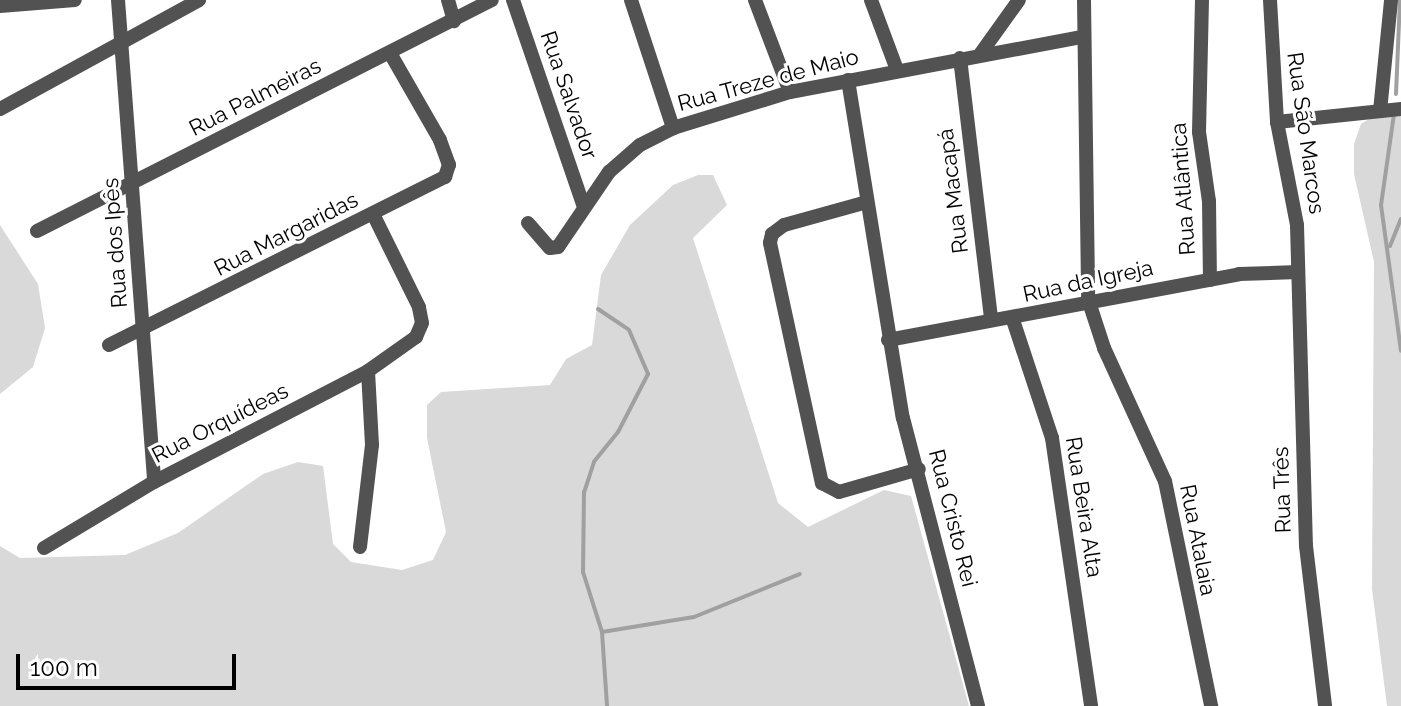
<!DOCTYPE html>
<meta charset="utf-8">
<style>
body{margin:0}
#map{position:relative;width:1401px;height:706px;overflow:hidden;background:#fff;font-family:Raleway,sans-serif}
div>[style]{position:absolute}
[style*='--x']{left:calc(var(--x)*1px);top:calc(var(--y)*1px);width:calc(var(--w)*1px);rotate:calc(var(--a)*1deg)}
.green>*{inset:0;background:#d9d9d9}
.stream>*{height:4px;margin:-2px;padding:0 2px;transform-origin:2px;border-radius:2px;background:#a0a0a0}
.minor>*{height:14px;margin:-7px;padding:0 7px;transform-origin:7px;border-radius:7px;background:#525252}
span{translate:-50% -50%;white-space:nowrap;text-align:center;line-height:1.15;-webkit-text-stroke:6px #fff;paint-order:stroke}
.street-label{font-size:22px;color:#000}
.scale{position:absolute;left:16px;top:654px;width:220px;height:36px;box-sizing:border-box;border:4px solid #000;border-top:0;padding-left:10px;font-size:24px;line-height:28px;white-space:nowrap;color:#000;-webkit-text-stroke:6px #fff;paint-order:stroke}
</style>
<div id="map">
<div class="green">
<i style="clip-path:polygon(1382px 111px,1401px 111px,1401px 706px,1387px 706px,1372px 589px,1374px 262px,1354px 174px,1354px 144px,1361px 124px)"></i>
<i style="clip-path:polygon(698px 175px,713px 175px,727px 205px,693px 238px,778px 503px,808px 527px,884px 490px,911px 496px,969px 706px,0 706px,0 546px,20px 558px,125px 555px,178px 533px,263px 474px,298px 462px,323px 466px,333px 544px,351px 562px,402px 570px,433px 560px,446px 532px,427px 438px,427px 405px,441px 392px,550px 385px,566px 359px,592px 345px,601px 275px,630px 225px,673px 185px)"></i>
<i style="clip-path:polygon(0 225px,38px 284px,45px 328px,33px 367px,0 394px)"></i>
</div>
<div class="stream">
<i style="--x:1396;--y:94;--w:94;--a:-87.6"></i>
<i style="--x:1394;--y:114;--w:92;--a:98.1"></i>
<i style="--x:1381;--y:205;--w:147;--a:82.2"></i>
<i style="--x:1390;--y:246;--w:29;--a:-68"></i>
<i style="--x:598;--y:309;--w:37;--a:34"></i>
<i style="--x:629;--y:330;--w:48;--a:66.6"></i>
<i style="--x:648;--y:374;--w:65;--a:117.3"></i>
<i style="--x:618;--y:432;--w:38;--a:129"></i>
<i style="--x:594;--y:462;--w:32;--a:108"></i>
<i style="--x:584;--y:492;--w:80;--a:90.7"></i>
<i style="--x:583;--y:572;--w:63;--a:72.4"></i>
<i style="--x:602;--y:632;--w:74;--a:86.1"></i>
<i style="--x:602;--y:632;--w:93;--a:-9.3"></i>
<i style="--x:694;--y:617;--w:114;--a:-22.1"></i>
</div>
<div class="minor">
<i style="--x:118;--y:0;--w:483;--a:85.7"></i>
<i style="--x:448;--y:0;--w:22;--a:74"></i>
<i style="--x:513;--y:0;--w:216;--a:71.1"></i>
<i style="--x:631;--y:0;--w:135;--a:71.8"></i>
<i style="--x:755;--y:0;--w:98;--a:69.2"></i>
<i style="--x:871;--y:0;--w:75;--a:69.6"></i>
<i style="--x:1084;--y:0;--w:299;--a:89.2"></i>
<i style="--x:1088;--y:299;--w:52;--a:71.9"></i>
<i style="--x:1104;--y:348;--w:146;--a:65.4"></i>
<i style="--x:1165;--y:481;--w:230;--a:78.4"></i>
<i style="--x:1202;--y:0;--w:132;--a:91.3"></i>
<i style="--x:1199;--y:132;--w:70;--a:81.8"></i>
<i style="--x:1209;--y:201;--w:79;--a:89.3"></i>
<i style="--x:1270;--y:0;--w:122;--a:86.7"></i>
<i style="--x:1277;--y:122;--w:105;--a:79"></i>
<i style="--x:1297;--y:225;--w:321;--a:88.4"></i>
<i style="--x:1306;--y:546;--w:161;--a:83.2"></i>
<i style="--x:0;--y:6;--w:75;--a:-4.6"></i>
<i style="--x:981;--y:53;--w:65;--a:-54.4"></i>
<i style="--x:960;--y:58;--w:262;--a:83.2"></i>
<i style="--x:848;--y:80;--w:342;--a:80.8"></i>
<i style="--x:903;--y:418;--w:298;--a:75.4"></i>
<i style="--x:0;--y:109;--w:227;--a:-28.7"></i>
<i style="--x:1380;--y:111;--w:112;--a:-84.3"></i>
<i style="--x:1277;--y:122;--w:125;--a:-6"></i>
<i style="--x:867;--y:202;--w:86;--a:164.5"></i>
<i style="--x:784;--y:225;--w:15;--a:143"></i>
<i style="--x:772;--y:234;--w:9;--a:103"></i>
<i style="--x:770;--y:243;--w:246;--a:77.8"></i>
<i style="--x:822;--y:483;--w:19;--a:28"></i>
<i style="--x:839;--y:492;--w:83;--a:-16"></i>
<i style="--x:528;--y:223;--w:33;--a:49"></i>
<i style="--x:550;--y:248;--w:8;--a:-7"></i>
<i style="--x:558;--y:247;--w:91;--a:-55.8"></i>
<i style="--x:609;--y:172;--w:41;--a:-41.1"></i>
<i style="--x:640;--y:145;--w:37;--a:-27"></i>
<i style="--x:673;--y:128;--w:122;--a:-17.1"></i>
<i style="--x:790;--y:92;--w:296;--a:-10.7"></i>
<i style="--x:37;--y:231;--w:510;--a:-26.92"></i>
<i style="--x:1013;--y:320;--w:124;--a:71.7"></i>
<i style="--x:1052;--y:438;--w:271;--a:81.7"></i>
<i style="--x:888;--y:340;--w:357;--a:-10.6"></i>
<i style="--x:1239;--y:274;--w:59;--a:-1.9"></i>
<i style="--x:109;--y:345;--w:376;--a:-26.6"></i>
<i style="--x:445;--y:177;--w:13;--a:-72"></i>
<i style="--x:449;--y:165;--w:27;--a:-110"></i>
<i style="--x:440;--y:140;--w:100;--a:-119.9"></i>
<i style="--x:360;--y:547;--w:103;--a:-83.3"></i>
<i style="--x:372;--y:445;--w:74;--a:-93.1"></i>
<i style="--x:44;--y:548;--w:128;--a:-31"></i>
<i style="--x:154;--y:482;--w:241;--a:-27.4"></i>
<i style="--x:368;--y:371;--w:59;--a:-35.3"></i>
<i style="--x:416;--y:337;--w:15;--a:-67"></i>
<i style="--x:422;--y:323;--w:16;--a:-101"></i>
<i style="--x:419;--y:307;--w:104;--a:-116.3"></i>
</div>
<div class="street-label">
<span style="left:768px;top:80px;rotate:-15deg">Rua Treze de Maio</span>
<span style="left:569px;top:95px;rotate:71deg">Rua Salvador</span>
<span style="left:255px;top:97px;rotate:-27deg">Rua Palmeiras</span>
<span style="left:1306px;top:133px;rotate:82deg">Rua São Marcos</span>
<span style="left:1183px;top:189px;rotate:-94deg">Rua Atlântica</span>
<span style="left:953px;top:191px;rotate:-97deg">Rua Macapá</span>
<span style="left:286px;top:234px;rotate:-27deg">Rua Margaridas</span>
<span style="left:115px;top:243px;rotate:-94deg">Rua dos Ipês</span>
<span style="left:1088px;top:281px;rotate:-12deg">Rua da Igreja</span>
<span style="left:220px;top:423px;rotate:-27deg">Rua Orquídeas</span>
<span style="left:1282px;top:490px;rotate:-92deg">Rua Três</span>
<span style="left:1084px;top:507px;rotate:81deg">Rua Beira Alta</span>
<span style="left:953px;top:518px;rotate:76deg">Rua Cristo Rei</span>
<span style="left:1198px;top:540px;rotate:79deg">Rua Atalaia</span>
</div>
<div class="scale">100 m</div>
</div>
